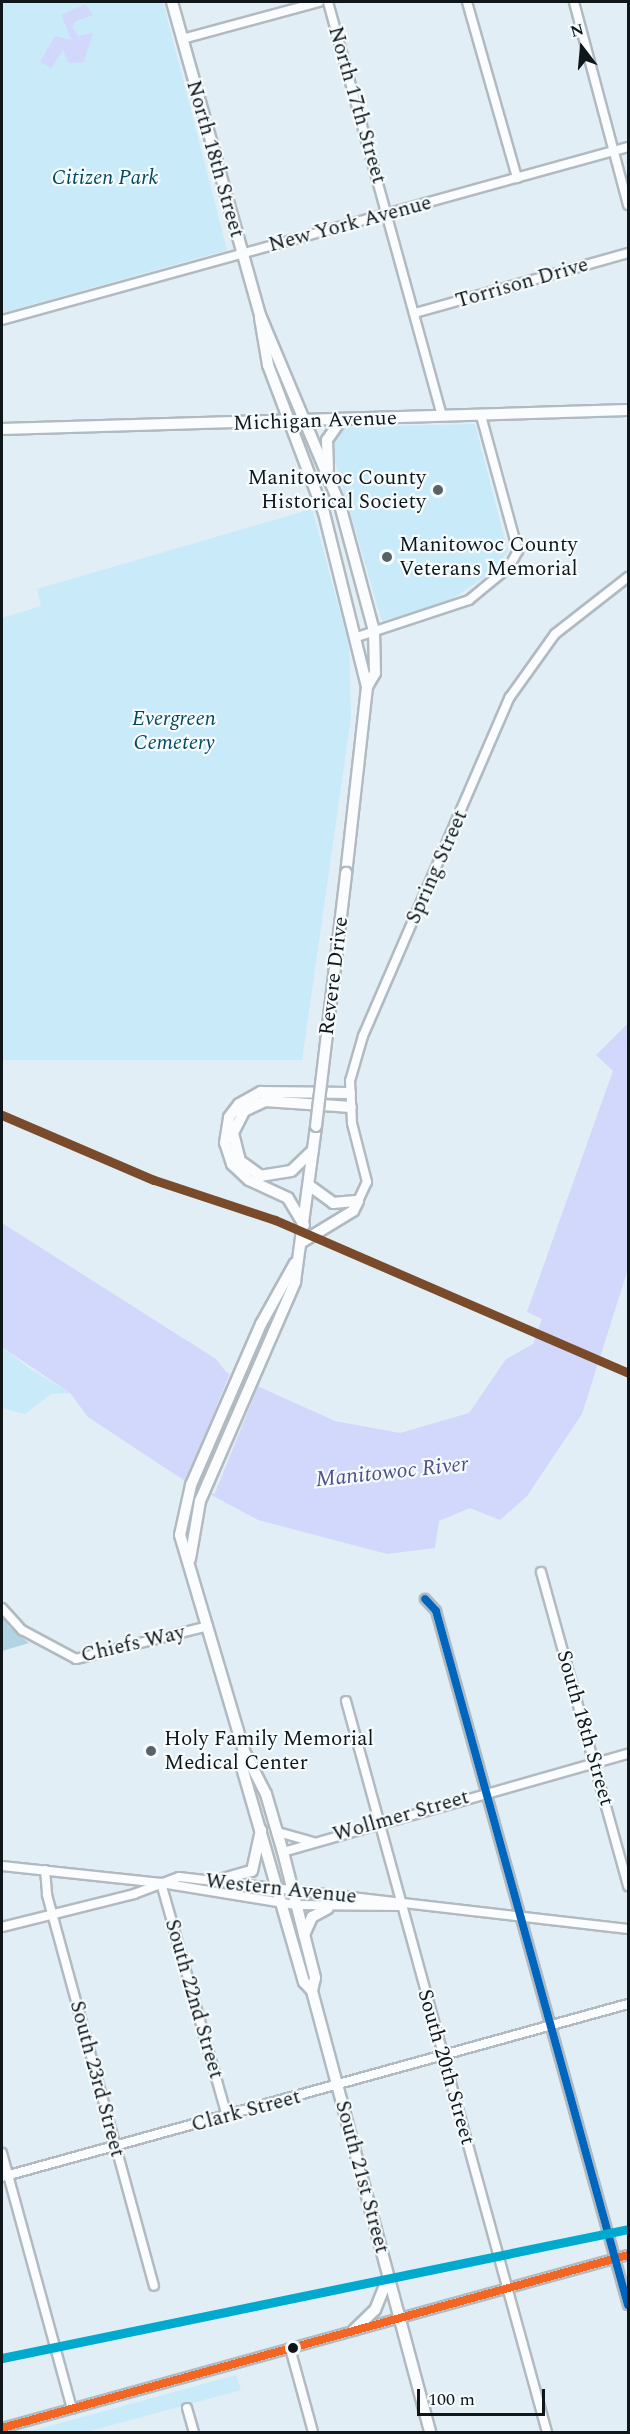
<!DOCTYPE html>
<style>
body{margin:0}
#map{position:relative;width:630px;height:2434px;overflow:hidden;background:#e1eef5;font-family:Spectral,serif}
div>[style]{position:absolute}
[style*='--x']{left:calc(var(--x)*1px);top:calc(var(--y)*1px);width:calc(var(--w)*1px);rotate:calc(var(--a)*1deg)}
.green>*{inset:0;background:#c9eaf9}
.forest>*{inset:0;background:#b1d4e4}
.water>*{inset:0;background:#d2d8fb}
.pier>*{inset:0;background:#e1eef5;transform-origin:0 0}
.roads{filter:drop-shadow(2px 0 #b1bac0) drop-shadow(-2px 0 #b1bac0) drop-shadow(0 2px #b1bac0) drop-shadow(0 -2px #b1bac0)}
.street>*{height:8px;margin:-4px;padding:0 4px;transform-origin:4px;border-radius:4px;background:#fafcfe}
.secondary>*{height:10px;margin:-5px;padding:0 5px;transform-origin:5px;border-radius:5px;background:#fafcfe}
.bridges{filter:drop-shadow(2px 0 #b1bac0) drop-shadow(-2px 0 #b1bac0) drop-shadow(0 2px #b1bac0) drop-shadow(0 -2px #b1bac0)}
.secondary-bridge>*{height:10px;margin:-5px;padding:0 5px;transform-origin:5px;border-radius:5px;background:#fafcfe}
.bus-1>*{height:8px;margin:-4px;padding:0 4px;transform-origin:4px;border-radius:4px;background:#f26522}
.bus-2>*{height:8px;margin:-4px;padding:0 4px;transform-origin:4px;border-radius:4px;background:#0065bd}
.rail-1>*{height:9px;margin:-4.5px;padding:0 4.5px;transform-origin:4.5px;border-radius:4.5px;background:#7a4b2a}
.rail-2>*{height:9px;margin:-4.5px;padding:0 4.5px;transform-origin:4.5px;border-radius:4.5px;background:#00a9ce}
.dots>*{width:16px;height:16px;translate:-50% -50%;box-sizing:border-box;border:3px solid #f6fbfd;border-radius:50%}
span{translate:-50% -50%;white-space:nowrap;text-align:center;line-height:1.15;-webkit-text-stroke:4.5px #f6fbfd;paint-order:stroke}
.street-label{font-size:21px;color:#0f171b}
.park-label{font-size:21px;color:#004962;font-style:italic}
.poi-label{font-size:21px;color:#0f171b}
.right{translate:-100% -50%;text-align:right}
.left{translate:0 -50%;text-align:left}
.water-label{font-size:22px;color:#504f8a;font-style:italic}
.frame{position:absolute;inset:0;border:3px solid #0f171b;pointer-events:none}
.north{position:absolute;left:552px;top:18px;width:60px;height:60px;-webkit-text-stroke:4px #f6fbfd;paint-order:stroke;rotate:344deg;font-size:16px;font-weight:700;line-height:24px;text-align:center;color:#0f171b}
.north::after{content:'';display:block;margin:auto;width:21px;height:27px;background:#0f171b;clip-path:polygon(50% 0,100% 100%,50% 72%,0 100%)}
.scale{position:absolute;left:417px;top:2389px;width:128px;height:27px;box-sizing:border-box;border:3px solid #0f171b;border-top:0;padding-left:8px;font-size:18px;line-height:21px;white-space:nowrap;color:#0f171b;-webkit-text-stroke:4px #f6fbfd;paint-order:stroke}
</style>
<div id="map">
<div class="green">
<i style="clip-path:polygon(2px 2px,163px 2px,227px 250px,2px 313px)"></i>
<i style="clip-path:polygon(475px 424px,508px 552px,489px 574px,449px 601px,382px 621px,330px 445px,346px 427px)"></i>
<i style="clip-path:polygon(312px 509px,349px 645px,351px 717px,302px 1060px,2px 1060px,2px 618px,41px 606px,37px 589px)"></i>
<i style="clip-path:polygon(2px 1347px,29px 1368px,70px 1393px,51px 1394px,25px 1414px,2px 1408px)"></i>
<i style="clip-path:polygon(236px 2375px,241px 2390px,86px 2432px,28px 2432px)"></i>
</div>
<div class="forest">
<i style="clip-path:polygon(2px 1617px,9px 1627px,29px 1643px,2px 1651px)"></i>
</div>
<div class="water">
<i style="clip-path:polygon(85px 4px,93px 15px,76px 21px,72px 27px,78px 36px,93px 33px,84px 62px,69px 63px,63px 50px,51px 68px,40px 62px,55px 36px,72px 40px,61px 15px)"></i>
<i style="clip-path:polygon(628px 1023px,628px 1269px,582px 1414px,527px 1496px,500px 1520px,470px 1508px,439px 1521px,435px 1548px,387px 1554px,258px 1520px,182px 1479px,88px 1417px,70px 1393px,2px 1347px,2px 1223px,216px 1359px,226px 1372px,335px 1421px,400px 1433px,469px 1413px,506px 1359px,533px 1344px,542px 1319px,527px 1312px,613px 1071px,596px 1055px)"></i>
</div>
<div class="pier">
<i style="left:230px;top:1373px;width:31px;height:118px;rotate:22deg"></i>
</div>
<div class="roads">
<div class="street">
<i style="--x:328;--y:2;--w:429;--a:74.6"></i>
<i style="--x:467;--y:2;--w:183;--a:74.1"></i>
<i style="--x:574;--y:2;--w:210;--a:75.1"></i>
<i style="--x:182;--y:39;--w:142;--a:-15.1"></i>
<i style="--x:415;--y:313;--w:221;--a:-15.7"></i>
<i style="--x:2;--y:320;--w:649;--a:-15.45"></i>
<i style="--x:357;--y:637;--w:118;--a:-18.3"></i>
<i style="--x:469;--y:600;--w:52;--a:-39.5"></i>
<i style="--x:509;--y:567;--w:18;--a:-61"></i>
<i style="--x:518;--y:551;--w:140;--a:-105.3"></i>
<i style="--x:358;--y:1201;--w:21;--a:-65"></i>
<i style="--x:367;--y:1182;--w:61;--a:-104.3"></i>
<i style="--x:352;--y:1123;--w:42;--a:-92.7"></i>
<i style="--x:350;--y:1081;--w:47;--a:-73.9"></i>
<i style="--x:363;--y:1036;--w:369;--a:-66.6"></i>
<i style="--x:510;--y:697;--w:77;--a:-54.5"></i>
<i style="--x:555;--y:634;--w:93;--a:-38"></i>
<i style="--x:541;--y:1572;--w:326;--a:74.5"></i>
<i style="--x:425;--y:1599;--w:16;--a:47"></i>
<i style="--x:436;--y:1611;--w:720;--a:74.54"></i>
<i style="--x:2;--y:1608;--w:30;--a:48"></i>
<i style="--x:22;--y:1630;--w:61;--a:28.2"></i>
<i style="--x:76;--y:1659;--w:136;--a:-14"></i>
<i style="--x:346;--y:1701;--w:758;--a:74.63"></i>
<i style="--x:278;--y:1832;--w:36;--a:16"></i>
<i style="--x:283;--y:1852;--w:359;--a:-15.9"></i>
<i style="--x:2;--y:1866;--w:160;--a:6.1"></i>
<i style="--x:161;--y:1883;--w:137;--a:9.3"></i>
<i style="--x:296;--y:1905;--w:104;--a:0.6"></i>
<i style="--x:45;--y:1870;--w:25;--a:85"></i>
<i style="--x:47;--y:1895;--w:405;--a:74.7"></i>
<i style="--x:161;--y:1883;--w:242;--a:74.2"></i>
<i style="--x:2;--y:1927;--w:136;--a:-14"></i>
<i style="--x:134;--y:1894;--w:48;--a:-20.7"></i>
<i style="--x:179;--y:1877;--w:452;--a:6.6"></i>
<i style="--x:2;--y:2153;--w:265;--a:74.7"></i>
<i style="--x:2;--y:2177;--w:649;--a:-15.45"></i>
<i style="--x:290;--y:2348;--w:87;--a:74.7"></i>
<i style="--x:187;--y:2408;--w:25;--a:74"></i>
<i style="--x:2;--y:2428;--w:649;--a:-15.45"></i>
</div>
<div class="secondary">
<i style="--x:172;--y:2;--w:325;--a:74.3"></i>
<i style="--x:260;--y:315;--w:206;--a:67.2"></i>
<i style="--x:340;--y:505;--w:131;--a:74.9"></i>
<i style="--x:374;--y:631;--w:42;--a:88.6"></i>
<i style="--x:375;--y:673;--w:16;--a:120"></i>
<i style="--x:367;--y:687;--w:187;--a:96.4"></i>
<i style="--x:260;--y:318;--w:48;--a:80.3"></i>
<i style="--x:268;--y:365;--w:158;--a:69.3"></i>
<i style="--x:324;--y:513;--w:179;--a:76.1"></i>
<i style="--x:2;--y:429;--w:626;--a:-1.74"></i>
<i style="--x:328;--y:469;--w:29;--a:-92"></i>
<i style="--x:327;--y:440;--w:24;--a:-55"></i>
<i style="--x:313;--y:1150;--w:30;--a:136"></i>
<i style="--x:291;--y:1171;--w:30;--a:171"></i>
<i style="--x:261;--y:1176;--w:26;--a:-144"></i>
<i style="--x:240;--y:1161;--w:29;--a:-104"></i>
<i style="--x:233;--y:1133;--w:25;--a:-63"></i>
<i style="--x:244;--y:1111;--w:23;--a:-25"></i>
<i style="--x:265;--y:1101;--w:86;--a:4"></i>
<i style="--x:310;--y:1186;--w:29;--a:36"></i>
<i style="--x:333;--y:1203;--w:25;--a:-5"></i>
<i style="--x:304;--y:1225;--w:31;--a:-121"></i>
<i style="--x:288;--y:1198;--w:43;--a:-155.2"></i>
<i style="--x:249;--y:1180;--w:23;--a:-137"></i>
<i style="--x:232;--y:1164;--w:22;--a:-108"></i>
<i style="--x:225;--y:1143;--w:26;--a:-81"></i>
<i style="--x:229;--y:1117;--w:16;--a:-52"></i>
<i style="--x:239;--y:1104;--w:25;--a:-29"></i>
<i style="--x:261;--y:1092;--w:89;--a:0.6"></i>
<i style="--x:302;--y:1242;--w:60;--a:-31.3"></i>
<i style="--x:353;--y:1211;--w:11;--a:-63"></i>
<i style="--x:295;--y:1263;--w:70;--a:119.1"></i>
<i style="--x:261;--y:1324;--w:176;--a:113.5"></i>
<i style="--x:191;--y:1485;--w:51;--a:102.4"></i>
<i style="--x:180;--y:1535;--w:225;--a:73.5"></i>
<i style="--x:244;--y:1751;--w:48;--a:62.9"></i>
<i style="--x:266;--y:1794;--w:60;--a:73.7"></i>
<i style="--x:283;--y:1852;--w:130;--a:75.7"></i>
<i style="--x:315;--y:1978;--w:13;--a:103"></i>
<i style="--x:312;--y:1991;--w:457;--a:75"></i>
<i style="--x:190;--y:1559;--w:59;--a:-80.2"></i>
<i style="--x:200;--y:1501;--w:239;--a:-66.5"></i>
<i style="--x:295;--y:1282;--w:157;--a:-82.3"></i>
<i style="--x:244;--y:1751;--w:13;--a:103"></i>
<i style="--x:241;--y:1764;--w:227;--a:73.9"></i>
<i style="--x:304;--y:1982;--w:12;--a:48"></i>
<i style="--x:216;--y:1881;--w:37;--a:-16"></i>
<i style="--x:252;--y:1871;--w:42;--a:-77.6"></i>
<i style="--x:304;--y:1935;--w:20;--a:-66"></i>
<i style="--x:312;--y:1917;--w:18;--a:-29"></i>
<i style="--x:354;--y:2330;--w:29;--a:-44"></i>
<i style="--x:375;--y:2310;--w:35;--a:-68"></i>
</div>
</div>
<div class="bridges">
<div class="secondary-bridge">
<i style="--x:316;--y:1126;--w:255;--a:-83.2"></i>
</div>
</div>
<div class="bus-1">
<i style="--x:2;--y:2428;--w:649;--a:-15.45"></i>
</div>
<div class="bus-2">
<i style="--x:425;--y:1599;--w:16;--a:47"></i>
<i style="--x:436;--y:1611;--w:720;--a:74.54"></i>
</div>
<div class="rail-1">
<i style="--x:2;--y:1115;--w:165;--a:23.2"></i>
<i style="--x:154;--y:1180;--w:127;--a:18.3"></i>
<i style="--x:275;--y:1220;--w:385;--a:23.4"></i>
</div>
<div class="rail-2">
<i style="--x:2;--y:2358;--w:639;--a:-11.64"></i>
</div>
<div class="dots">
<i style="left:438px;top:490px;background:#586267"></i>
<i style="left:387px;top:557px;background:#586267"></i>
<i style="left:151px;top:1751px;background:#586267"></i>
<i style="left:293px;top:2348px;background:#0f171b"></i>
</div>
<div class="street-label">
<span style="left:357px;top:105px;rotate:74deg">North 17th Street</span>
<span style="left:215px;top:159px;rotate:74deg">North 18th Street</span>
<span style="left:350px;top:224px;rotate:-15deg">New York Avenue</span>
<span style="left:522px;top:283px;rotate:-16deg">Torrison Drive</span>
<span style="left:315px;top:421px;rotate:-2deg">Michigan Avenue</span>
<span style="left:437px;top:867px;rotate:-66deg">Spring Street</span>
<span style="left:334px;top:976px;rotate:-83deg">Revere Drive</span>
<span style="left:133px;top:1644px;rotate:-13deg">Chiefs Way</span>
<span style="left:585px;top:1728px;rotate:74deg">South 18th Street</span>
<span style="left:401px;top:1816px;rotate:-16deg">Wollmer Street</span>
<span style="left:281px;top:1889px;rotate:6deg">Western Avenue</span>
<span style="left:194px;top:1999px;rotate:74deg">South 22nd Street</span>
<span style="left:446px;top:2067px;rotate:74deg">South 20th Street</span>
<span style="left:97px;top:2079px;rotate:75deg">South 23rd Street</span>
<span style="left:246px;top:2111px;rotate:-15deg">Clark Street</span>
<span style="left:362px;top:2177px;rotate:75deg">South 21st Street</span>
</div>
<div class="park-label">
<span style="left:105px;top:178px">Citizen Park</span>
<span style="left:174px;top:731px">Evergreen<br>Cemetery</span>
</div>
<div class="poi-label">
<span class="right" style="left:426px;top:490px">Manitowoc County<br>Historical Society</span>
<span class="left" style="left:399px;top:557px">Manitowoc County<br>Veterans Memorial</span>
<span class="left" style="left:164px;top:1751px">Holy Family Memorial<br>Medical Center</span>
</div>
<div class="water-label">
<span style="left:392px;top:1472px;rotate:-6deg">Manitowoc River</span>
</div>
<div class="frame"></div>
<div class="north">N</div>
<div class="scale">100 m</div>
</div>
